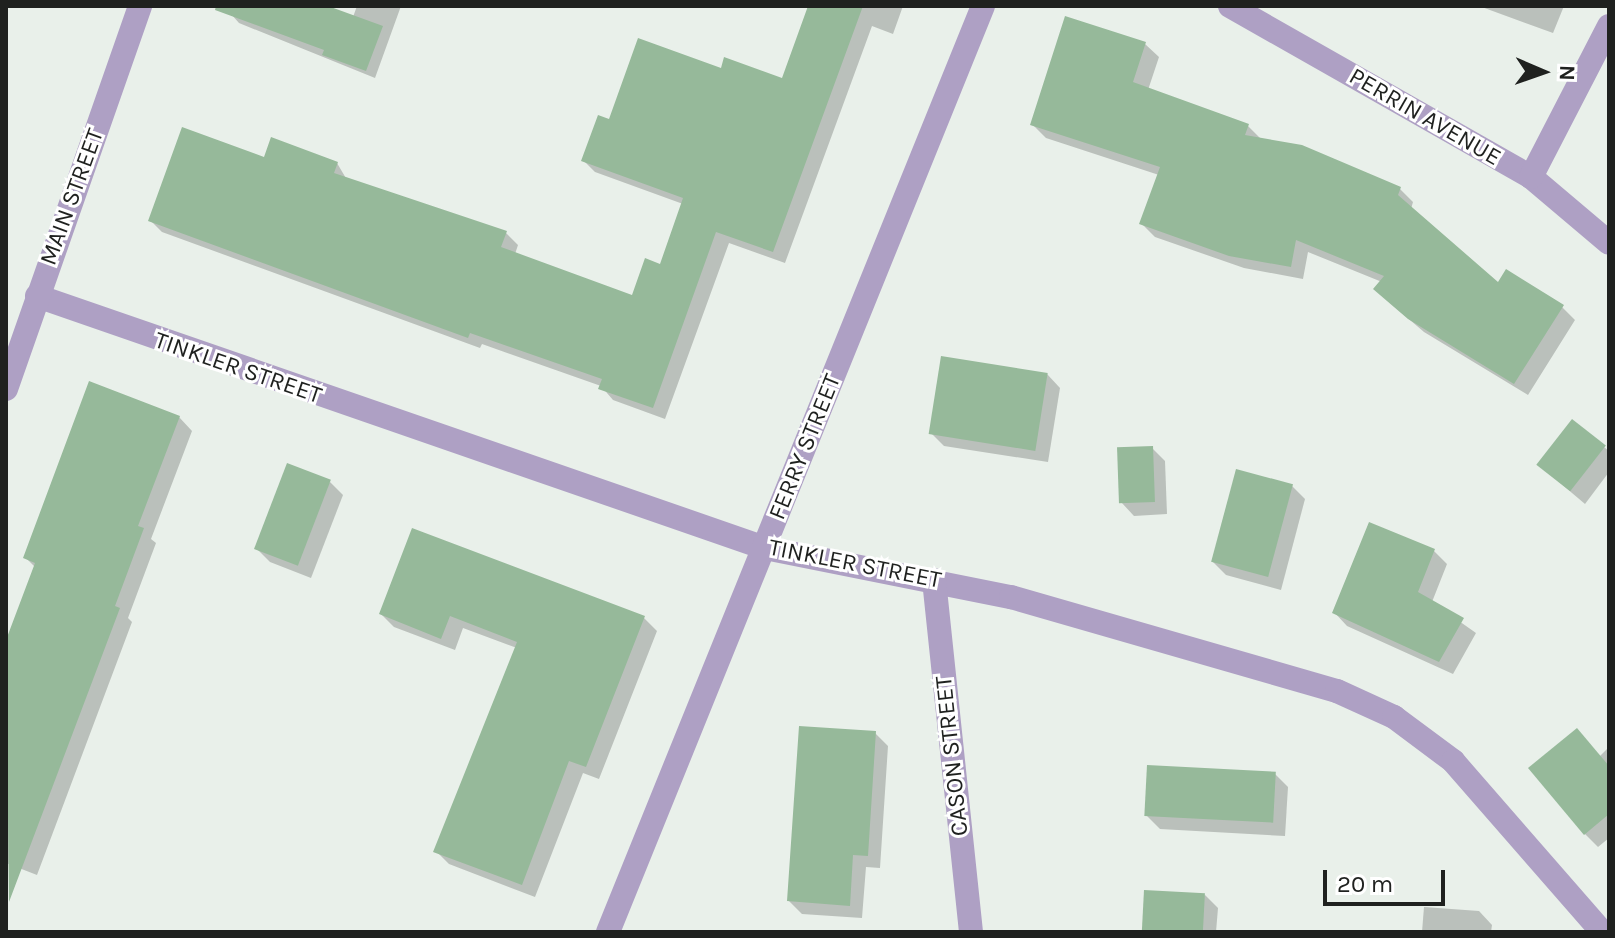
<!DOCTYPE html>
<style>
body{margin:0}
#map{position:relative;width:1615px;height:938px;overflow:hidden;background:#e9f0ea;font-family:Karla,sans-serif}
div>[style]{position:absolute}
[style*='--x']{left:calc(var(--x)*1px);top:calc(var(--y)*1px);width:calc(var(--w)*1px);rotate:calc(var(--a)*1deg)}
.shadow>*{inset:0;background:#0003}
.building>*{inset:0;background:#96b99a;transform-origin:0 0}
.minor>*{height:24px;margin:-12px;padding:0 12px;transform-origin:12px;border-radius:12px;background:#aea0c4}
span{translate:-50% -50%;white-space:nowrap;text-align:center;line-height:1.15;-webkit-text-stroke:6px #fff;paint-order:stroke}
.street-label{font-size:24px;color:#1f211f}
.frame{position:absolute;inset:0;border:8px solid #1f211f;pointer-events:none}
.north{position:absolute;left:1503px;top:32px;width:80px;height:80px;-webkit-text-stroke:6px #fff;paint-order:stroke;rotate:92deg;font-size:22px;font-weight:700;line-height:32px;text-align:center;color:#1f211f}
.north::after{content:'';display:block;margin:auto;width:28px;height:36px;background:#1f211f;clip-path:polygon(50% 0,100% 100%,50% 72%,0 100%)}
.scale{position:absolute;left:1323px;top:870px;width:122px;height:36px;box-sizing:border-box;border:4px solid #1f211f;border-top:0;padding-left:10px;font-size:24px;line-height:28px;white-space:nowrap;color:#1f211f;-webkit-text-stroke:6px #fff;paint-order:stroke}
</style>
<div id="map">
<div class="shadow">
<i style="clip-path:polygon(234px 6px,321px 6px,353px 17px,357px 6px,401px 6px,375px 78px,239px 23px,231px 14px)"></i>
<i style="clip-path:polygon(821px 6px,903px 6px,893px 34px,872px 26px,785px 263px,729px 243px,665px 419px,613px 400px,601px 386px,482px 344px,480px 348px,162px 232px,150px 220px,265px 159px,337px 163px,347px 180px,506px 233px,518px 245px,515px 254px,633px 298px,661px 266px,683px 204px,595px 172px,583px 160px,610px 122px,722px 70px,784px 80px)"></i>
<i style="clip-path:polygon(1479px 6px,1564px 6px,1553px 33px)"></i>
<i style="clip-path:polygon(1145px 44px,1159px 57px,1148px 90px,1248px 126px,1261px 139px,1400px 189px,1413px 202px,1411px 209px,1498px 285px,1562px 307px,1575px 320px,1528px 395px,1424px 332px,1389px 302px,1382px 282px,1308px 252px,1303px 279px,1244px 268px,1155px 237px,1142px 224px,1159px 175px,1046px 138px,1033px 125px)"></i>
<i style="clip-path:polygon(1047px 374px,1060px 388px,1048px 462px,944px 446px,931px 433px)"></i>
<i style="clip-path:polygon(179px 417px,192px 431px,151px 539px,156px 543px,128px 618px,132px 622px,37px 875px,6px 863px,6px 645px,36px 568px,26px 558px)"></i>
<i style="clip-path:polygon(1572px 422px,1609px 451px,1609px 472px,1585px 504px,1539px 465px)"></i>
<i style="clip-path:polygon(1152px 448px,1165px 461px,1167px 514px,1134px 516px,1121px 502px)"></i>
<i style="clip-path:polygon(330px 482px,343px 495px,311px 578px,270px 562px,257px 549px)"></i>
<i style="clip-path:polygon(1292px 486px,1305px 499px,1281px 590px,1226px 575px,1213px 562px)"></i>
<i style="clip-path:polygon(1434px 551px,1447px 564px,1432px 602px,1476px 633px,1453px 674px,1347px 626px,1334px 612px)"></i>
<i style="clip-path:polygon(381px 614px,644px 618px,657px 631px,599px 779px,583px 773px,535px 897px,449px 864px,436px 851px,517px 648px,463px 628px,455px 650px,394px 627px)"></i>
<i style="clip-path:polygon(875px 733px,888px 746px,880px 868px,866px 867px,862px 918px,802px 914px,789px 901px)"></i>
<i style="clip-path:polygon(1609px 747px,1609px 838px,1598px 847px,1585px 834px,1600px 756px)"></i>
<i style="clip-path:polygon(1275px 774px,1288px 787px,1285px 836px,1160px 829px,1147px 816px)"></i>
<i style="clip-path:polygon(1205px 895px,1218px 908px,1216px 932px,1144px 932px)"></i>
<i style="clip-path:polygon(1424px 907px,1479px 911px,1492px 925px,1491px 932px,1422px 932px)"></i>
</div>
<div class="building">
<i style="clip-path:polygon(216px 6px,328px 6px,383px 26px,366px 71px,322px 55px,324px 50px,215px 10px)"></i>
<i style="clip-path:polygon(808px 6px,863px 6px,773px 252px,716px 232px,653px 408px,598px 389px,602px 379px,470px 333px,468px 338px,148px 221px,182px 127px,264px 157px,271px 137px,338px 162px,334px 173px,507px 231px,501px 247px,632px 295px,645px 258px,660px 264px,683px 198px,581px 161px,598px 115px,609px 119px,638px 38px,721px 68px,724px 57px,782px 78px)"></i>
<i style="clip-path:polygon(1065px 16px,1146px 42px,1133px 82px,1249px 124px,1245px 135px,1302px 145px,1401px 187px,1398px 195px,1498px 282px,1506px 269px,1564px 305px,1514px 384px,1408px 319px,1373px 289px,1384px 276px,1296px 240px,1291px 267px,1229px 256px,1139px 224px,1160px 167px,1030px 125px)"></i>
<i style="left:941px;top:356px;width:108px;height:79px;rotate:9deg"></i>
<i style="clip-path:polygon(89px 381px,180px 416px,138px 526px,144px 528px,115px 606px,120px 608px,9px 902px,6px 640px,35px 563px,23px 558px)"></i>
<i style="left:1572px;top:419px;width:43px;height:58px;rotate:38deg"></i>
<i style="left:1153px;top:446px;width:56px;height:36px;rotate:88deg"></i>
<i style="left:287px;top:463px;width:47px;height:92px;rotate:21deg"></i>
<i style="left:1236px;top:469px;width:59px;height:96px;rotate:15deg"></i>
<i style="clip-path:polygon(1369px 522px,1435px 549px,1418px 592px,1464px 618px,1439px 662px,1332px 613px)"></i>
<i style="clip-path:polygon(412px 528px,645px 616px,586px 767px,569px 761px,522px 885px,433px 852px,517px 642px,450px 616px,441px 639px,379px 614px)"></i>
<i style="clip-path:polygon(799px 726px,876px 731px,868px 856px,853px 855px,850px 906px,787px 901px)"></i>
<i style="clip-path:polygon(1577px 728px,1609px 766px,1609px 814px,1584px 835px,1528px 768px)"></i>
<i style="left:1147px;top:765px;width:129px;height:51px;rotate:3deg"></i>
<i style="left:1144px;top:890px;width:61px;height:42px;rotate:3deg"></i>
</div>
<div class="minor">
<i style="--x:1230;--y:6;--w:346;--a:29.6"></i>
<i style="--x:1531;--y:177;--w:102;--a:40.2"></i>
<i style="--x:1531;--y:177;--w:170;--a:-62.7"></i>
<i style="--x:37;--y:296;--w:770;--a:19.09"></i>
<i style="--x:765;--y:548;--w:251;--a:11.3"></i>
<i style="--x:1011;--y:597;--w:339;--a:16.1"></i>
<i style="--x:1337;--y:691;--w:63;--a:24.5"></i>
<i style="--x:1394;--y:717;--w:74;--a:36.7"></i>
<i style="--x:1453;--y:761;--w:227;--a:48.9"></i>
<i style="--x:6;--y:389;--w:406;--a:-70.7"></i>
<i style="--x:934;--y:580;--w:354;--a:84"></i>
<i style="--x:608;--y:932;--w:999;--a:-67.95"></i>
</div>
<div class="street-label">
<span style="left:1425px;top:117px;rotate:30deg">PERRIN AVENUE</span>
<span style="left:72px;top:197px;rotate:-70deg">MAIN STREET</span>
<span style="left:238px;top:368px;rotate:19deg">TINKLER STREET</span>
<span style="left:805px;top:447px;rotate:-68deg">FERRY STREET</span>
<span style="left:855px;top:564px;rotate:11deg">TINKLER STREET</span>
<span style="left:952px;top:756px;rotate:-96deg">CASON STREET</span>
</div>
<div class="frame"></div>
<div class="north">N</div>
<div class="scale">20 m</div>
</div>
